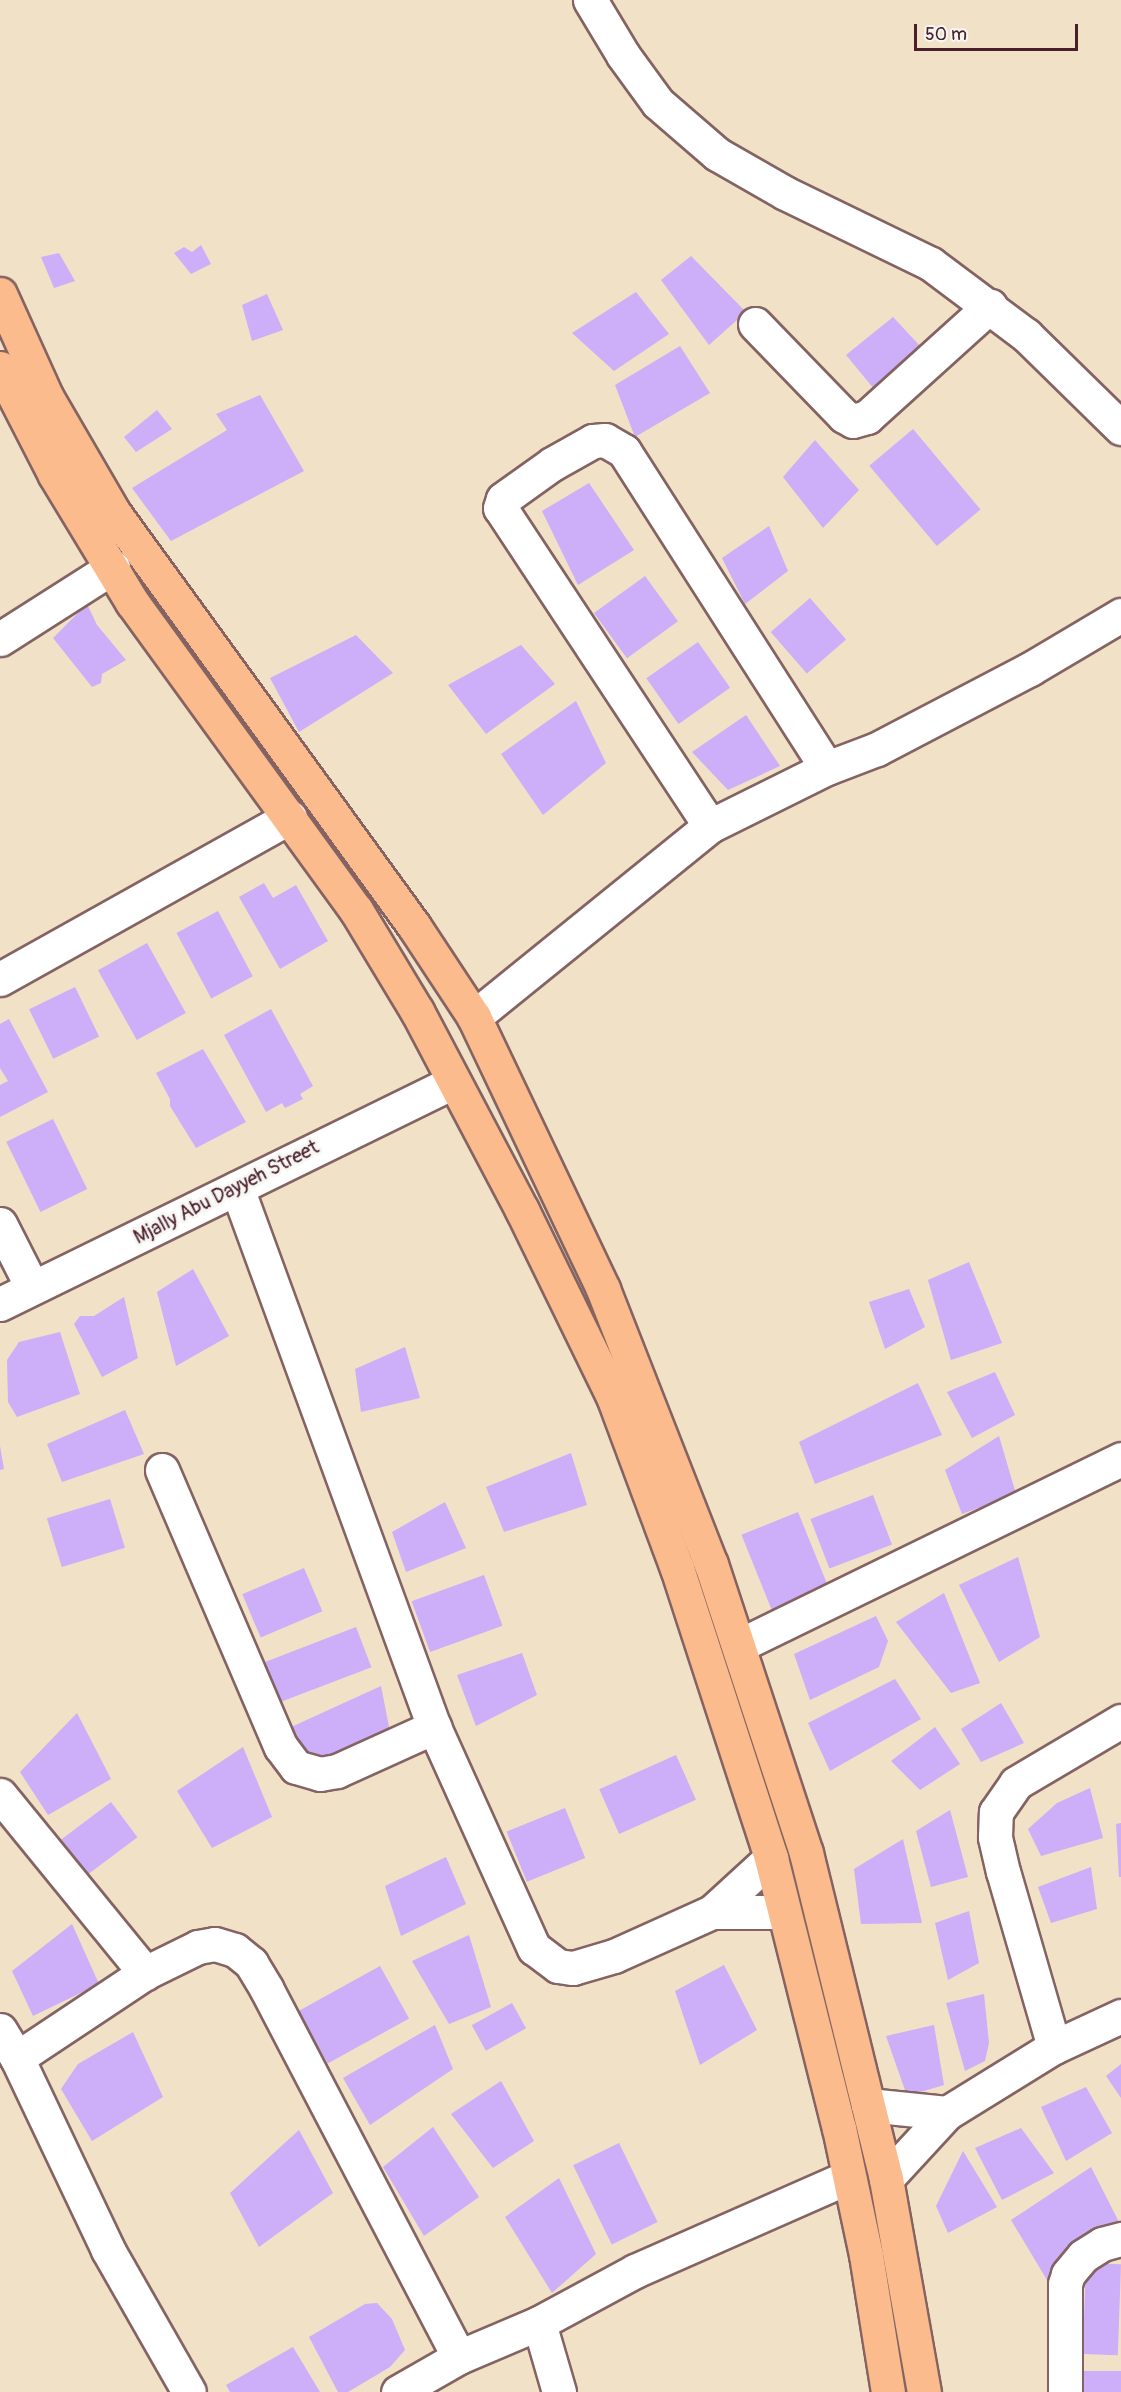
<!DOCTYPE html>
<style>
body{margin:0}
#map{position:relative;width:1121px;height:2392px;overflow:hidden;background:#f1e1c7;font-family:Pangolin,sans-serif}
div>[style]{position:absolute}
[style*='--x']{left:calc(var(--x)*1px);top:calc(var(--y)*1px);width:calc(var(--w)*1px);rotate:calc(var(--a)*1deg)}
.building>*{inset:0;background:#ccaef9;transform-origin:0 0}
.roads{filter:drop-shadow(2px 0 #846362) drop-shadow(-2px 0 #846362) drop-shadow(0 2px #846362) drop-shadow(0 -2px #846362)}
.minor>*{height:33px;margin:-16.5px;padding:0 16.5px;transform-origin:16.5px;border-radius:16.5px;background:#fff}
.major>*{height:33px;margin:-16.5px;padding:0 16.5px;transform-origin:16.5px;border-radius:16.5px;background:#fbbb8d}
span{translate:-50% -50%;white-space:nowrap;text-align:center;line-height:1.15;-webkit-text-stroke:6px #f6f6f2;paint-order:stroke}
.street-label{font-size:20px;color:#4a1f2b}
.scale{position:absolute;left:914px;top:24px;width:164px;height:27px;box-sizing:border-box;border:3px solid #4a1f2b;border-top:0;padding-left:8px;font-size:18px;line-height:21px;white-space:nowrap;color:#4a1f2b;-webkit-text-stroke:4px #f6f6f2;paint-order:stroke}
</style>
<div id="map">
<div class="building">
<i style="clip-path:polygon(201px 245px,211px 264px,191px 274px,174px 253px,184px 247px,192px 252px)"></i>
<i style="clip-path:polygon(59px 253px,75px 281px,54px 288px,41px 257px)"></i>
<i style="clip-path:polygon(691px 256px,746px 312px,709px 345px,661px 280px)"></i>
<i style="clip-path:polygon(636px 292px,669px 334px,614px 371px,572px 333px)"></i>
<i style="clip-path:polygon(267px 294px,283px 330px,252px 341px,242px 305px)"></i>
<i style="clip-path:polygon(893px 317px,920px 346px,879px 395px,846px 355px)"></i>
<i style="clip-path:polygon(680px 346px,710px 393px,635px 437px,615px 385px)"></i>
<i style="clip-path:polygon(260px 395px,304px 471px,171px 541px,132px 488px,227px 430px,216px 414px)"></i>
<i style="clip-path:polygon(157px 410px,172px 429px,136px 452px,124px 437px)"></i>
<i style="left:913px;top:429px;width:105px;height:57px;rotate:50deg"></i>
<i style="clip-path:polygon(815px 440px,859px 490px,823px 528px,783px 477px)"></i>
<i style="clip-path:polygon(589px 483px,634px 550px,578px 585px,542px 511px)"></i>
<i style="clip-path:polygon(769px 526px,788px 571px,745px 604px,722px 558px)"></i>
<i style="left:645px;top:576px;width:56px;height:63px;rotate:54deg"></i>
<i style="left:810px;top:598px;width:55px;height:52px;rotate:49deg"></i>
<i style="clip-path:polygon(87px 604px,97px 625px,126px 660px,102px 674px,101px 683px,92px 687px,53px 638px)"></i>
<i style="clip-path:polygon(356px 635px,393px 673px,299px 732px,270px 678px)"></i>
<i style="left:698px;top:642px;width:56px;height:63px;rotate:55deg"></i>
<i style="clip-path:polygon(521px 645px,555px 684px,486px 734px,448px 685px)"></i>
<i style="clip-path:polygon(576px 701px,606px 763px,543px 815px,501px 754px)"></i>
<i style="clip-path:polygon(746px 715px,780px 766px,728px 790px,692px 752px)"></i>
<i style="clip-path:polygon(264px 883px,273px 898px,296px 885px,328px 941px,280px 969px,239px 897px)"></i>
<i style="left:218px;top:911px;width:74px;height:47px;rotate:62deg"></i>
<i style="left:147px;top:943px;width:80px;height:56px;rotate:61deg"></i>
<i style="left:75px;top:987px;width:55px;height:51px;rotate:64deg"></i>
<i style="clip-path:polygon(271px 1009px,313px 1086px,300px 1094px,303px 1099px,285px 1108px,282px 1103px,266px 1112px,224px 1035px)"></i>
<i style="clip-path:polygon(9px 1019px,48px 1092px,0 1117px,0 1085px,8px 1081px,0 1068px,0 1024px)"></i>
<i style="clip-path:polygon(203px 1049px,246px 1122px,196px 1148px,170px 1106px,170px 1099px,156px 1073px)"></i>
<i style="left:53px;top:1119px;width:78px;height:52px;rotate:64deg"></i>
<i style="clip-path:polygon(969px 1262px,1002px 1343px,951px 1360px,928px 1280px)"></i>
<i style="clip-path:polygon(193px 1269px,229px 1336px,176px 1366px,157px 1292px)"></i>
<i style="clip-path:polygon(909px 1289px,925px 1327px,885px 1349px,869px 1302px)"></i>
<i style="clip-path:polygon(124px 1297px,138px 1358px,102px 1377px,74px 1324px,80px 1316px,94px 1316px)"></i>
<i style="clip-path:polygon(60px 1332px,80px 1394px,17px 1417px,8px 1402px,7px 1360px,19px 1342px)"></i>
<i style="clip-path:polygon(405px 1347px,420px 1398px,361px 1412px,355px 1369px)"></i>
<i style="clip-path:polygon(995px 1372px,1015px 1415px,972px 1438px,947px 1392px)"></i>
<i style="clip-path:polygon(918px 1383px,942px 1435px,815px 1484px,799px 1442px)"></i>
<i style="clip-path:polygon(125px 1410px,144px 1454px,62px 1482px,47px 1444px)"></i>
<i style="clip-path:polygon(999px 1436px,1016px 1494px,962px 1514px,945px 1470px)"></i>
<i style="clip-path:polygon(0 1446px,4px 1469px,0 1470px)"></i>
<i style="clip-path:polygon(571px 1453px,587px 1505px,504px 1532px,486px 1487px)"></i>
<i style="left:873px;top:1495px;width:53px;height:67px;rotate:69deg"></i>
<i style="left:110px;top:1499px;width:51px;height:66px;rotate:73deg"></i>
<i style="clip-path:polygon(445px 1502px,466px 1548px,406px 1572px,392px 1532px)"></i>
<i style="left:798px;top:1512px;width:85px;height:61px;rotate:68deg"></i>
<i style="clip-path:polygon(1018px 1557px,1040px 1637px,999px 1662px,959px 1585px)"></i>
<i style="left:304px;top:1568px;width:47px;height:67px;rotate:67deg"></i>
<i style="left:484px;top:1575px;width:54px;height:77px;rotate:70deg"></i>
<i style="clip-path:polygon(944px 1593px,980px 1683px,951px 1693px,896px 1622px)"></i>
<i style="clip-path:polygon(876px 1616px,888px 1641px,879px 1667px,810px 1700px,794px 1654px)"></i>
<i style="left:356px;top:1627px;width:43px;height:103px;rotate:69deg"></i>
<i style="clip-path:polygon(522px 1653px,537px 1695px,476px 1726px,457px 1675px)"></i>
<i style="clip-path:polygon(895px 1679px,921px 1719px,830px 1771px,808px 1723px)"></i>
<i style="clip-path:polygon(381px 1686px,390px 1732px,314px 1770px,289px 1728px)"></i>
<i style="clip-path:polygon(1001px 1703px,1024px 1743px,981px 1762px,961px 1729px)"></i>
<i style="clip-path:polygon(77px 1713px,111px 1779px,48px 1815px,20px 1772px)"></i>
<i style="clip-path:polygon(935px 1727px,960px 1764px,920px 1790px,891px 1761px)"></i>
<i style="clip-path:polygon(243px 1747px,272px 1817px,212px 1848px,177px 1791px)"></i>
<i style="left:676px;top:1755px;width:49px;height:84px;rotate:66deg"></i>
<i style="clip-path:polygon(1090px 1788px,1103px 1838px,1041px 1856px,1028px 1829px,1057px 1803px)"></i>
<i style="left:111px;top:1802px;width:44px;height:66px;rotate:53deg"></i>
<i style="left:565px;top:1808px;width:54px;height:63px;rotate:68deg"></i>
<i style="clip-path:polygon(950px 1810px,968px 1877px,931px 1887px,916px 1831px)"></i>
<i style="clip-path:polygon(1121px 1823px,1121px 1877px,1119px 1877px,1116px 1824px)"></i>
<i style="clip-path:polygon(903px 1839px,922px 1923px,861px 1924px,854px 1869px)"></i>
<i style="clip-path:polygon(446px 1857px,466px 1904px,401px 1936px,385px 1886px)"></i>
<i style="clip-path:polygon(1091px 1867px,1097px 1909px,1051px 1923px,1038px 1887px)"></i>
<i style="clip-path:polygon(969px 1911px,979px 1963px,948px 1980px,935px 1923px)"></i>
<i style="clip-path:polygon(72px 1924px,99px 1984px,33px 2016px,12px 1971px)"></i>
<i style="clip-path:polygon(469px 1935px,491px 2007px,449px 2024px,412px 1961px)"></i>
<i style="clip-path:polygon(724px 1965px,757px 2030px,700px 2065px,675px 1991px)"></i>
<i style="left:380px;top:1966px;width:60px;height:93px;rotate:61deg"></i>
<i style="clip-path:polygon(984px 1994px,989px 2043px,985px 2061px,965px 2071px,946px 2003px)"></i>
<i style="left:512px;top:2003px;width:29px;height:46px;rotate:61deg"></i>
<i style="clip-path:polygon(435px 2025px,453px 2069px,370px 2125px,343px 2078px)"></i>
<i style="clip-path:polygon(934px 2025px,944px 2085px,907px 2096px,886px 2036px)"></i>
<i style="clip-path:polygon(133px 2032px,163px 2097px,92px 2141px,61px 2089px,78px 2064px)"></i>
<i style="clip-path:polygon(1121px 2064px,1121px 2098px,1106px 2076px)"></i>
<i style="clip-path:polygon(501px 2081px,534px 2141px,493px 2168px,451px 2114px)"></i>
<i style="clip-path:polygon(1086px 2087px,1112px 2133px,1066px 2161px,1041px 2107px)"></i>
<i style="clip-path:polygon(433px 2127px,479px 2197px,424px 2236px,383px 2167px)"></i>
<i style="clip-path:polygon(1021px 2128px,1054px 2173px,1002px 2200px,975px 2148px)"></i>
<i style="clip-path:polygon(299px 2130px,333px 2193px,259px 2247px,230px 2193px)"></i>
<i style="left:619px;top:2143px;width:88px;height:51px;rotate:64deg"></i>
<i style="clip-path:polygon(963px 2151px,997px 2207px,948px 2233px,936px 2206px)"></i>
<i style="clip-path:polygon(1091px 2167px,1120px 2224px,1047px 2280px,1011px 2220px)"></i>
<i style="clip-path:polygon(559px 2178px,596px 2254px,552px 2293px,505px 2217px)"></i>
<i style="left:1086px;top:2263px;width:35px;height:91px;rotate:2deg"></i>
<i style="clip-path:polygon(377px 2303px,392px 2319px,405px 2350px,390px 2367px,348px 2392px,338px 2392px,309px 2337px,365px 2304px)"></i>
<i style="clip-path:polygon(293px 2347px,320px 2392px,230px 2392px,226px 2385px)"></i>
<i style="left:1082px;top:2371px;width:39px;height:21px"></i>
</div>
<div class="roads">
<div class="minor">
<i style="--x:590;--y:0;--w:64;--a:59"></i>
<i style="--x:623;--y:55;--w:59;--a:53.9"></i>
<i style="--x:658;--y:103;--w:78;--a:40.8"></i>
<i style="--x:717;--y:154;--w:78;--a:29.8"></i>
<i style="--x:785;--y:193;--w:162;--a:25.9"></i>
<i style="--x:931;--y:264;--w:119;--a:36.8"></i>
<i style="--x:1026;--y:335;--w:133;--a:44.4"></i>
<i style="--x:755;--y:324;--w:128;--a:45.9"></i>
<i style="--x:844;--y:416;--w:10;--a:29"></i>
<i style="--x:853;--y:421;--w:15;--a:-16"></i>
<i style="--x:867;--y:417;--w:166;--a:-42.1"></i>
<i style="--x:0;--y:639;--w:134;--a:-32.5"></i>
<i style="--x:710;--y:826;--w:381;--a:-123.4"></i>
<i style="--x:500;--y:508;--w:9;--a:-72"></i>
<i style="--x:503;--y:499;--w:60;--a:-35.5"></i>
<i style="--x:552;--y:464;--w:47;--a:-29.3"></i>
<i style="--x:593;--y:441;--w:12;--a:-5"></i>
<i style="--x:605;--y:440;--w:22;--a:30"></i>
<i style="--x:624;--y:451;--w:376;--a:57.4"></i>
<i style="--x:0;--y:979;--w:332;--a:-29.2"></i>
<i style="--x:474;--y:1017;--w:304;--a:-39"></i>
<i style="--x:710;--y:826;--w:131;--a:-26.4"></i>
<i style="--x:827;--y:768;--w:53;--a:-20.8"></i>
<i style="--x:877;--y:749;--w:173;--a:-27.6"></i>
<i style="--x:1030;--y:669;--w:106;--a:-30.7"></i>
<i style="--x:237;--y:1188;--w:574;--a:69.92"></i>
<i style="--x:434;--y:1727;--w:243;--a:65.7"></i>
<i style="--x:534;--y:1948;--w:30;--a:37"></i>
<i style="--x:558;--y:1966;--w:15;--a:8"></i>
<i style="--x:573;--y:1968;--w:43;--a:-16.3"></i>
<i style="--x:614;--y:1956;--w:107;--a:-24.2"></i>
<i style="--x:712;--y:1912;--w:80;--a:-42.5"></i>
<i style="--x:0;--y:1224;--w:71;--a:63.1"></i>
<i style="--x:0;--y:1304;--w:504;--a:-26.11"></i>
<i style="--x:162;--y:1470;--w:301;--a:66.8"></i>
<i style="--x:281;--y:1747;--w:25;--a:53"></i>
<i style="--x:296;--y:1767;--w:25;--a:16"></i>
<i style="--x:320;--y:1774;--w:17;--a:-10"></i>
<i style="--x:337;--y:1771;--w:107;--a:-24.4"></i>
<i style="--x:740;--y:1645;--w:424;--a:-26"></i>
<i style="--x:0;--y:1795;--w:230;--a:50.8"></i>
<i style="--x:712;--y:1912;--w:72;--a:0"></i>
<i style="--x:0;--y:2030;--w:33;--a:59"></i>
<i style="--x:17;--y:2058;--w:154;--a:-33.6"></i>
<i style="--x:145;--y:1973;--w:59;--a:-26.1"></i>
<i style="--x:198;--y:1947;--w:17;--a:-10"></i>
<i style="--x:215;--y:1944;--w:21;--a:17"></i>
<i style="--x:235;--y:1950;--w:21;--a:39"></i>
<i style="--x:251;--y:1963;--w:31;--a:59"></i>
<i style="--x:267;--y:1990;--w:414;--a:62.4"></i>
<i style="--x:1054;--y:2047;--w:182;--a:-106.2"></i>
<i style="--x:1003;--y:1872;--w:36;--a:-103"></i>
<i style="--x:995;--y:1837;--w:25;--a:-88"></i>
<i style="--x:996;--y:1812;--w:35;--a:-55"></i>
<i style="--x:1016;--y:1783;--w:122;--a:-30.6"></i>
<i style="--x:17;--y:2058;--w:212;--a:64.6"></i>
<i style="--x:108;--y:2250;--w:163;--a:60.3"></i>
<i style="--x:868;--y:2105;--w:79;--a:5.8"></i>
<i style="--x:886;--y:2179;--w:90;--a:-47.3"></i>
<i style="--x:947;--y:2113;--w:126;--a:-31.7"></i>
<i style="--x:1054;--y:2047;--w:74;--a:-24.8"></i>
<i style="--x:539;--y:2323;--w:72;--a:73.8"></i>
<i style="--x:398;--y:2392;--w:70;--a:-29.8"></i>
<i style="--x:459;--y:2357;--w:87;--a:-23"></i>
<i style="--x:539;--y:2323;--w:109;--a:-28.4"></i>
<i style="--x:635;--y:2271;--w:233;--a:-23.8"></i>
<i style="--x:1065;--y:2392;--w:108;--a:-90"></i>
<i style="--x:1065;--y:2284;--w:10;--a:-73"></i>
<i style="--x:1068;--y:2274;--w:23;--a:-50"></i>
<i style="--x:1083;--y:2256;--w:22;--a:-32"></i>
<i style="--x:1102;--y:2244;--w:20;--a:-15"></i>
</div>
<div class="major">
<i style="--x:0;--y:294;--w:112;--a:65.7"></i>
<i style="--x:46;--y:396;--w:135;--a:59.8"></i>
<i style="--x:114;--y:513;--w:510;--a:54.01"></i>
<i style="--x:414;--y:926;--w:109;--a:56.6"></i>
<i style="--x:474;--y:1017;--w:301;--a:64.6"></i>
<i style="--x:603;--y:1289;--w:295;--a:68.6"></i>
<i style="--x:711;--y:1564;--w:304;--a:71.8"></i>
<i style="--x:806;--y:1853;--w:336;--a:76.2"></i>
<i style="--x:886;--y:2179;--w:216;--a:79.9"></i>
<i style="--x:0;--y:368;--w:120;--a:62.8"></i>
<i style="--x:55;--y:475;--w:149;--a:58.8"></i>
<i style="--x:132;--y:602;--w:381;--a:54"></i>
<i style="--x:356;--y:910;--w:118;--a:58.9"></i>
<i style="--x:417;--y:1011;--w:225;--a:62.2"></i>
<i style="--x:522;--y:1210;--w:210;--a:64"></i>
<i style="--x:614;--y:1399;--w:180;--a:69.6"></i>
<i style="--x:677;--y:1568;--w:305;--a:72"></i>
<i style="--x:771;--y:1858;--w:278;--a:75.9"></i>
<i style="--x:839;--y:2128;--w:130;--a:78"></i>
<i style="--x:866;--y:2255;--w:139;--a:80.9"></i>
</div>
</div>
<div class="street-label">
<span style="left:226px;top:1192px;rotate:-27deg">Mjally Abu Dayyeh Street</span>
</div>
<div class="scale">50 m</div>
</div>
